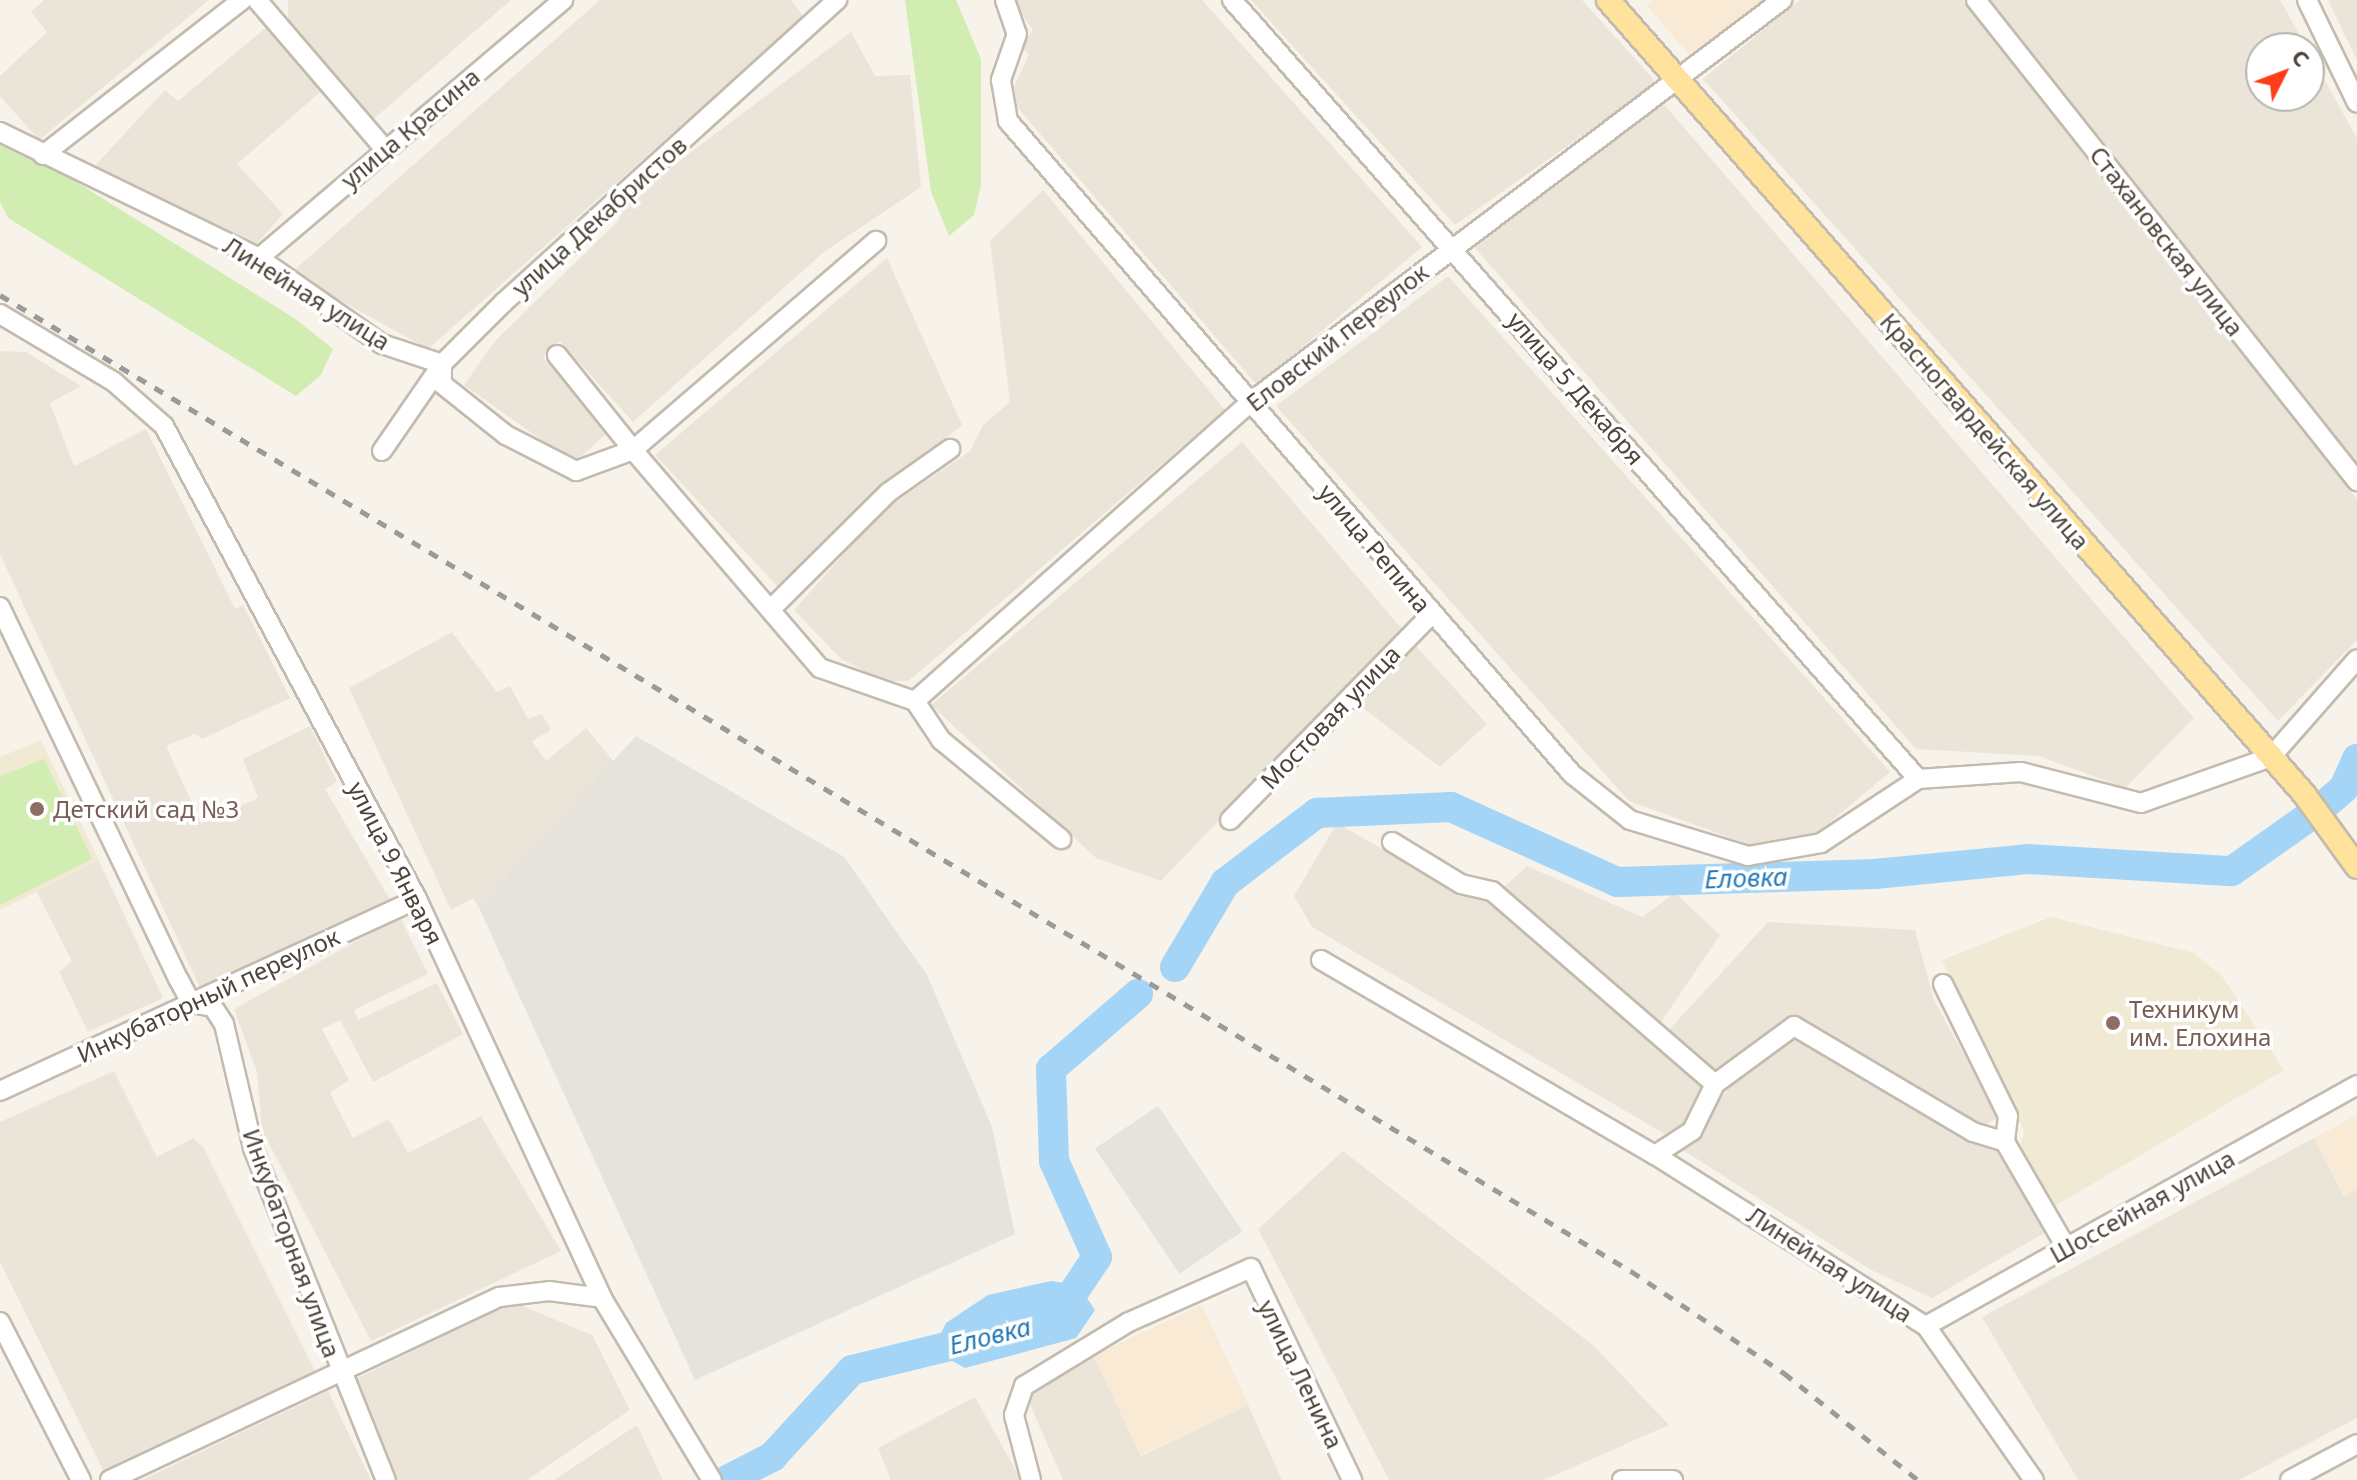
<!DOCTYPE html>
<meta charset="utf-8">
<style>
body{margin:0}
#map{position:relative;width:2357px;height:1480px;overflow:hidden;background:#f7f3eb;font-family:"Noto Sans",sans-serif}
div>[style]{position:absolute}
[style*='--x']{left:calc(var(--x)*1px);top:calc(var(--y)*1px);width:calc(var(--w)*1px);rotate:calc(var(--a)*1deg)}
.residential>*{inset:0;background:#ebe5d9}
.commercial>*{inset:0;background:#f9ead6;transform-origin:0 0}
.industrial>*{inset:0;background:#e6e2dc;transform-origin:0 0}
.education>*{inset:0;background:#f0e9d4}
.green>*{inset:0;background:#d2edb2}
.water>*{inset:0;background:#a4d5f6}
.river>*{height:30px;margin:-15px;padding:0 15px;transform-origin:15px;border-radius:15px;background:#a4d5f6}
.roads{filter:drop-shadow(2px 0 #c3bbad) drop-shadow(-2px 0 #c3bbad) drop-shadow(0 2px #c3bbad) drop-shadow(0 -2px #c3bbad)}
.minor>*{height:18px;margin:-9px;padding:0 9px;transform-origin:9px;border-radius:9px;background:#fff}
.major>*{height:22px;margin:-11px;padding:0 11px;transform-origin:11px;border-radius:11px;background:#ffe39c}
.rail>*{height:5px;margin-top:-2.5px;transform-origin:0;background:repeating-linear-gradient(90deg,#9a9a9a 0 10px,transparent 0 20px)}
.dots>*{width:22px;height:22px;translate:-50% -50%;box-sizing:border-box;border:4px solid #fff;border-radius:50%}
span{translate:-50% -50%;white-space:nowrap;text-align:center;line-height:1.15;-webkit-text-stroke:7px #fff;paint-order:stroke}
.street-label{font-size:24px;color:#4c4438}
.education-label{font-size:24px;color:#785e54}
.left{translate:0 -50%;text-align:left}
.water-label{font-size:26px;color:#257ab9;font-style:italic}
.north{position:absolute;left:2245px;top:32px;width:80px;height:80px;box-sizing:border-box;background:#fff;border:2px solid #b7b4af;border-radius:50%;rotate:48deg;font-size:22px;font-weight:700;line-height:32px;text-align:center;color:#4c4438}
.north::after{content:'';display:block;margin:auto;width:28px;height:36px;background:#ff3d1a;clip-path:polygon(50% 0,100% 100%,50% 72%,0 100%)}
</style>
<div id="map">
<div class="residential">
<i style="clip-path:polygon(44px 0,209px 0,39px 140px,0 96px,0 76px,47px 32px,31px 12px)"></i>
<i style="clip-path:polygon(288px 0,511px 0,369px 123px,288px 28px)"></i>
<i style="clip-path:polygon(600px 0,791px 0,804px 17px,428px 349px,291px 273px)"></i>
<i style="clip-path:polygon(1011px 0,1202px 0,1422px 247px,1257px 385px,1017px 107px,1014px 87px,1029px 54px,1021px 47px,1033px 30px)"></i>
<i style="clip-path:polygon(1251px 0,1582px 0,1657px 83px,1455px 225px)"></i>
<i style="clip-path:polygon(1800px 0,1964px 0,2357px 499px,2357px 640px,2278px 721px,1703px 79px)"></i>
<i style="clip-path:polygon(evenodd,1991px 0,2280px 0,2357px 138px,2357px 472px,1991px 0,2261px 48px,2309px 48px,2309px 96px,2261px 96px,2261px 48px)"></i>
<i style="clip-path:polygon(2328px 0,2357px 0,2357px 60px)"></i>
<i style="clip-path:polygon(270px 24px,324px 89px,237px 164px,283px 214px,251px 250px,92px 169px,165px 90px,178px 101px)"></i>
<i style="clip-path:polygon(851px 32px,875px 76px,910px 75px,921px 187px,824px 252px,633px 422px,560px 341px,543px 357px,607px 433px,574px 463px,464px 385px,495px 341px,617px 222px,630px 198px)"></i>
<i style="clip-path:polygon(1661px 101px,2194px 718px,2125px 788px,2039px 756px,1916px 749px,1475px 248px)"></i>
<i style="clip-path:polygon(1043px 190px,1225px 410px,931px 662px,908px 681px,882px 681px,840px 658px,794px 610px,881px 512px,970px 451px,983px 425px,1010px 402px,990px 241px)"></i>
<i style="clip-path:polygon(887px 258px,962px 425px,865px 501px,778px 587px,655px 455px)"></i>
<i style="clip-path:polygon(1448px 276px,1890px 772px,1816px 834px,1753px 846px,1629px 801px,1276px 406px)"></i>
<i style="clip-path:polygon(0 351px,26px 352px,81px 386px,50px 403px,74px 466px,146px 429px,235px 609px,243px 605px,290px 698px,202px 739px,195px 734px,166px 746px,201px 823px,258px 798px,243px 759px,310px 726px,337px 782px,325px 789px,393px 905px,200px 988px,0 554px)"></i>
<i style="clip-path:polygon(1242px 442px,1402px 629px,1161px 881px,1096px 858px,931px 705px)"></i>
<i style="clip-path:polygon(452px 632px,497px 692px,510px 686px,528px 719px,542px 714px,551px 730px,532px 741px,546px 761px,586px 728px,616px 764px,479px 908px,473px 898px,451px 910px,349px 688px)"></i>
<i style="clip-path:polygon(1414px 644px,1487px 724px,1440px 767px,1359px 705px)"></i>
<i style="clip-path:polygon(1337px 823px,1464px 896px,1494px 899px,1707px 1083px,1675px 1140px,1312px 927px,1294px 896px)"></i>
<i style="clip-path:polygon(99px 861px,163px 998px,88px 1032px,59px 972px,72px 961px,36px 891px)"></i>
<i style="clip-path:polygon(1527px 866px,1642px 917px,1675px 893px,1720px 935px,1657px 1028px,1521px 909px,1505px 886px)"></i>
<i style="clip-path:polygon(400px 917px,428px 974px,354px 1010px,358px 1020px,437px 983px,463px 1034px,373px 1082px,340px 1020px,322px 1029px,349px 1080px,330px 1093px,353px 1138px,389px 1119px,408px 1153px,481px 1116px,561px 1251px,371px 1341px,262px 1130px,257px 1072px,234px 1009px)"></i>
<i style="clip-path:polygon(1768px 922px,1915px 930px,1934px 1000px,1999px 1118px,1979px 1127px,1793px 1019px,1716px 1078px,1668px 1031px)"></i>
<i style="clip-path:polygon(1800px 1032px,2000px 1153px,2048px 1231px,1932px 1298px,1871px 1270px,1683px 1150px,1735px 1079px)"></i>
<i style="clip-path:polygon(114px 1071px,157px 1157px,193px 1138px,203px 1147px,316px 1373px,106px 1476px,0 1262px,0 1122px)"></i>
<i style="clip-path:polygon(2314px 1138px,2344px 1196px,2357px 1189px,2357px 1418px,2239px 1480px,2078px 1480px,1982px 1317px)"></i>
<i style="clip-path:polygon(1343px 1151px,1594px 1346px,1669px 1425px,1544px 1480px,1389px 1480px,1258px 1229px)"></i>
<i style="clip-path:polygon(513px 1302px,592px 1335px,630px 1410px,527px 1480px,395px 1480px,356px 1379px)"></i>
<i style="clip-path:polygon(1094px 1356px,1141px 1456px,1248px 1405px,1282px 1480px,1063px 1480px,1026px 1395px)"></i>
<i style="clip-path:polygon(328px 1391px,371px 1480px,142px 1480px)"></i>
<i style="clip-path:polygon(975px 1397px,1021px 1480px,891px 1480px,878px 1448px)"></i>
<i style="clip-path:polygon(637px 1425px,663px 1480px,554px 1480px)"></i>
</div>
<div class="commercial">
<i style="clip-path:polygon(1652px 0,1763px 0,1693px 59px,1646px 5px)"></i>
<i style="clip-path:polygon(2357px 1115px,2357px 1189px,2345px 1196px,2314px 1138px)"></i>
<i style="left:1202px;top:1305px;width:110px;height:119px;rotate:65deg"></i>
</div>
<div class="industrial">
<i style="clip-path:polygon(636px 736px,844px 857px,927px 975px,992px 1127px,1015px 1234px,695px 1380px,479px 908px)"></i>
<i style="left:1158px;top:1106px;width:151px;height:76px;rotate:56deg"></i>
</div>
<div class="education">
<i style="clip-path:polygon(41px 740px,99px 861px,0 910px,0 757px)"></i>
<i style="clip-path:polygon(2051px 917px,2194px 953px,2222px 976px,2284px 1070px,2052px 1208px,2018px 1154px,2024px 1131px,1942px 960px)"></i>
</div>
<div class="green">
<i style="clip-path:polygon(905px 0,956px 0,981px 59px,981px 185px,974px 215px,949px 236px,931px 192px)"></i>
<i style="clip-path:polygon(0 145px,70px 178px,297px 320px,333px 349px,321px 375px,296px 396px,8px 218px,0 202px)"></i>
<i style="clip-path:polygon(44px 759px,92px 859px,0 905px,0 776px)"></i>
</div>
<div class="water">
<i style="clip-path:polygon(1051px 1281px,1078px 1285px,1095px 1310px,1076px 1338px,965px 1368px,933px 1350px,946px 1323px,988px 1295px)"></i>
</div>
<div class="river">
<i style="--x:1175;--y:967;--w:98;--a:-59.2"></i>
<i style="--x:1225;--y:883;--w:116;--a:-37.3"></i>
<i style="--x:1317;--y:813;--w:134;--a:-2.6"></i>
<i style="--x:1451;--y:807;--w:182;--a:24.3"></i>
<i style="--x:1617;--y:882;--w:258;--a:-1.8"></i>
<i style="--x:1875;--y:874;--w:153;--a:-5.6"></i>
<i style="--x:2027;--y:859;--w:205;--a:3.4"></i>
<i style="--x:2232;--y:871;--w:109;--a:-35.3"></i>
<i style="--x:2321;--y:808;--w:30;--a:-41"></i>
<i style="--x:2344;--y:788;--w:32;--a:-66"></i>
<i style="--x:1057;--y:1317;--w:72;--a:-56.3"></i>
<i style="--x:1097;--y:1257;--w:105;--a:-114.1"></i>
<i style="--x:1054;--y:1161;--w:92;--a:-91.9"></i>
<i style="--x:1051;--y:1069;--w:115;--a:-40.8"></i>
<i style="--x:727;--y:1480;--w:51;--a:-27.1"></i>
<i style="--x:772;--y:1457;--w:118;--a:-47.4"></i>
<i style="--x:852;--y:1370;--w:126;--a:-13.8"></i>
</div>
<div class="roads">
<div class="minor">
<i style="--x:257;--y:0;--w:195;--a:49.4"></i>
<i style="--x:1005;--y:0;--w:36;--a:71"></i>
<i style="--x:1017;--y:34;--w:49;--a:109.2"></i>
<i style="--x:1001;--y:80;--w:42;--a:80.3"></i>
<i style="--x:1008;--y:121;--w:863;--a:49.18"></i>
<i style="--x:1572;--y:774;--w:74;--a:38.4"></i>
<i style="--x:1630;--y:820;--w:123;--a:17"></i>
<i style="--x:1748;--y:856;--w:74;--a:-10.1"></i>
<i style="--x:1821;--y:843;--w:116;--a:-33.4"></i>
<i style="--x:1232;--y:0;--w:1038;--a:48.63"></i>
<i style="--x:1976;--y:0;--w:614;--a:51.62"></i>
<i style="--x:2307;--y:0;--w:114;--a:64.1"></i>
<i style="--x:0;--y:132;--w:288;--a:25.9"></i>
<i style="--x:259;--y:258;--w:150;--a:35"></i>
<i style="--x:382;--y:344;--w:63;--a:18.4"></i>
<i style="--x:442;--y:364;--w:20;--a:90"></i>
<i style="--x:442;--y:384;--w:82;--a:38.6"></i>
<i style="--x:506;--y:435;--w:79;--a:27.2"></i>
<i style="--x:576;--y:471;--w:61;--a:-20.2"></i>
<i style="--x:633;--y:450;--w:287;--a:49.4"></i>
<i style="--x:820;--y:668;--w:101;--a:19.2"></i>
<i style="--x:915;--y:701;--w:47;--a:56.3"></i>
<i style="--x:941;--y:740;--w:156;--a:39.5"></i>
<i style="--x:43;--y:155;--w:252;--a:-37.9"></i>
<i style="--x:259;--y:258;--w:399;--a:-40.3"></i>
<i style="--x:0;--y:314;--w:133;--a:30.8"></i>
<i style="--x:114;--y:382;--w:67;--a:41.3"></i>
<i style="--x:164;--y:426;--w:536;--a:61.86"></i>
<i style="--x:417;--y:899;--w:440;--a:65.1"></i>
<i style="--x:602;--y:1298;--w:213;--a:58.9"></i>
<i style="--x:557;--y:355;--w:122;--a:51.3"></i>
<i style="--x:633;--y:450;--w:321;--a:-40.7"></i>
<i style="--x:382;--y:451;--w:106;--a:-55.4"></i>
<i style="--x:442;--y:364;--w:88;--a:-45"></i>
<i style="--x:504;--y:302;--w:450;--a:-42.2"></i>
<i style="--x:0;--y:607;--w:414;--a:64.4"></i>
<i style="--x:179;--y:980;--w:26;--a:62"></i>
<i style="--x:191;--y:1003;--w:22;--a:10"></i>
<i style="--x:213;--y:1007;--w:20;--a:57"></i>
<i style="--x:224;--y:1024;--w:127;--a:76.8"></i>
<i style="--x:253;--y:1148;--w:358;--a:68.2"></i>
<i style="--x:773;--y:607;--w:163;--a:-44.8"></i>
<i style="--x:889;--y:492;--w:75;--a:-35.2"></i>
<i style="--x:915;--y:701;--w:451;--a:-41.7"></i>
<i style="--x:1252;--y:401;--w:665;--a:-37.11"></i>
<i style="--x:1918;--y:779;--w:103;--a:-3.9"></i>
<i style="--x:2021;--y:772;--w:124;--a:14.5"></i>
<i style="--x:2141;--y:803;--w:138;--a:-19.5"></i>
<i style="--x:2271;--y:757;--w:130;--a:-48.7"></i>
<i style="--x:1230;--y:820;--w:287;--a:-45.6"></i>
<i style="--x:1392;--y:842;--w:81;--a:31.3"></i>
<i style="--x:1461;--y:884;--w:32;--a:13"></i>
<i style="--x:1492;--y:891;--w:295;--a:40.9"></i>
<i style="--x:1321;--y:960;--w:387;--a:30.3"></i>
<i style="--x:1655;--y:1155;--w:320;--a:32.3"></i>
<i style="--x:1926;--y:1326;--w:188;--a:55"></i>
<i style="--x:1943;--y:984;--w:147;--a:63.8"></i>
<i style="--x:2008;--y:1116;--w:26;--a:97"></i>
<i style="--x:2005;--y:1142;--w:124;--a:59.9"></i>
<i style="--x:0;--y:1091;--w:459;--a:-24.7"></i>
<i style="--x:1655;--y:1155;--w:44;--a:-33"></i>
<i style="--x:1692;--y:1131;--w:52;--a:-63.9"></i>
<i style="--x:1715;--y:1084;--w:98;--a:-36.3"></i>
<i style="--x:1794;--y:1026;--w:208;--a:30.6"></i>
<i style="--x:1973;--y:1132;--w:34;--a:17"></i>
<i style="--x:0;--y:1322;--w:178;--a:62.9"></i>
<i style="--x:1926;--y:1326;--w:494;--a:-29.2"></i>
<i style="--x:110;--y:1480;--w:430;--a:-25.2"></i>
<i style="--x:499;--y:1297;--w:50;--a:-6.8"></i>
<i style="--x:549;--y:1291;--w:53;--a:7.5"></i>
<i style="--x:1031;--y:1480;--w:67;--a:-104.7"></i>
<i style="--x:1014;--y:1415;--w:31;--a:-71"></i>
<i style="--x:1024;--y:1386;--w:123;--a:-31.4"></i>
<i style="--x:1129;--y:1322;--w:133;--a:-23.9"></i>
<i style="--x:1251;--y:1268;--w:235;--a:64.5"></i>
<i style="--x:1622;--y:1480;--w:51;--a:0"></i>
<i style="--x:2290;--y:1480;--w:76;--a:-28.2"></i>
</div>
<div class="major">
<i style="--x:1608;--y:0;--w:1056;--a:48.76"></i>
<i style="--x:2304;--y:794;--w:90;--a:54"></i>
</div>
</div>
<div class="rail">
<i style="--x:0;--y:295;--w:1901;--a:30.9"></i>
<i style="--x:1631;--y:1271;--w:184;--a:33.7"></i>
<i style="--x:1784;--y:1373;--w:171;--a:38.6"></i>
</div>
<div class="dots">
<i style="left:37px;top:809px;background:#8d6e63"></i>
<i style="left:2113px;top:1023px;background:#8d6e63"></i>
</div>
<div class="street-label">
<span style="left:410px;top:128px;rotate:-40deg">улица Красина</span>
<span style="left:599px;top:216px;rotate:-42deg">улица Декабристов</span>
<span style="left:2167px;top:241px;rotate:52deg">Стахановская улица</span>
<span style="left:307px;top:293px;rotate:32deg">Линейная улица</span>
<span style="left:1337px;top:337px;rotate:-38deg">Еловский переулок</span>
<span style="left:1576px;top:388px;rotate:49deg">улица 5 Декабря</span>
<span style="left:1985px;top:431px;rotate:49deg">Красногвардейская улица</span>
<span style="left:1375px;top:548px;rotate:50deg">улица Репина</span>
<span style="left:1330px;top:717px;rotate:-46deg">Мостовая улица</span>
<span style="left:396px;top:863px;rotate:63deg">улица 9 Января</span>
<span style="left:208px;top:995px;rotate:-25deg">Инкубаторный переулок</span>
<span style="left:2142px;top:1206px;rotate:-29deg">Шоссейная улица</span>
<span style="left:292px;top:1243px;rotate:70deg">Инкубаторная улица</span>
<span style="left:1830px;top:1264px;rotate:33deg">Линейная улица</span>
<span style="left:1301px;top:1374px;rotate:64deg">улица Ленина</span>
</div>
<div class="education-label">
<span class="left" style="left:53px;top:809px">Детский сад №3</span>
<span class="left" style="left:2129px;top:1023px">Техникум<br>им. Елохина</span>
</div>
<div class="water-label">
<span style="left:1746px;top:878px;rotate:-2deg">Еловка</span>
<span style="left:990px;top:1336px;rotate:-14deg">Еловка</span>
</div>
<div class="north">С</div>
</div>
